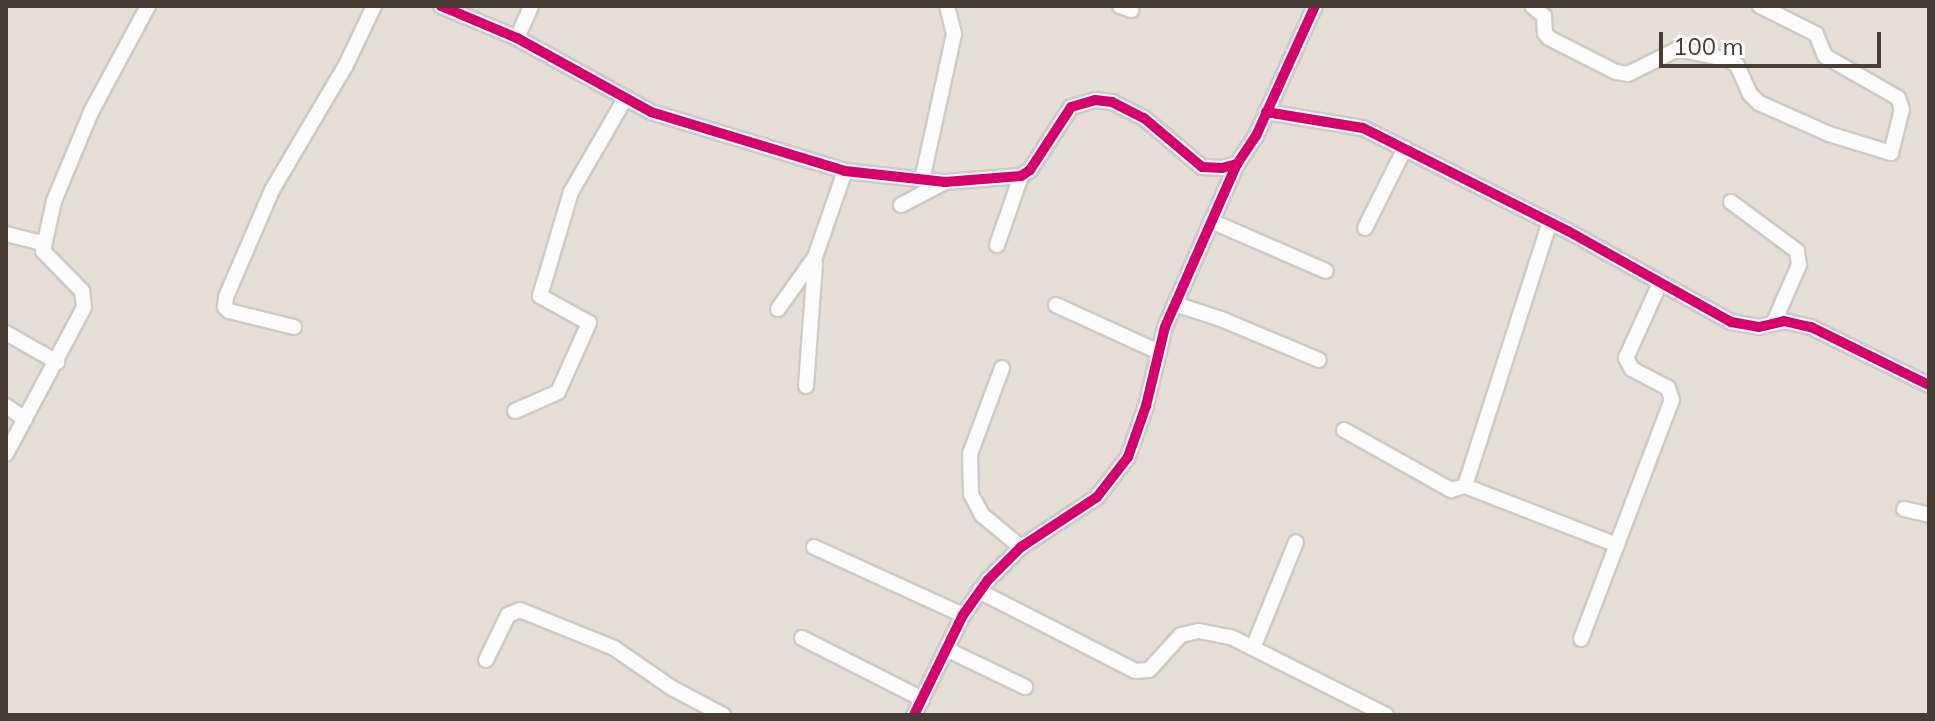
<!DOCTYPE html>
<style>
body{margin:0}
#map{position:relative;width:1935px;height:721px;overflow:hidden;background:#f1eeea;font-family:Mulish,sans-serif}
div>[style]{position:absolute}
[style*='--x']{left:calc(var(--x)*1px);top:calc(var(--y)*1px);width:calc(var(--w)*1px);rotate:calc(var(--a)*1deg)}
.residential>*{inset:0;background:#e6dfd7;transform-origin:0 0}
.roads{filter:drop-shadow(2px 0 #cecac6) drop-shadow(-2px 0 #cecac6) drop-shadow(0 2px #cecac6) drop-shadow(0 -2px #cecac6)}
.street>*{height:14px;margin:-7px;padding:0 7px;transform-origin:7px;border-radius:7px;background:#fdfcfc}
.cycleway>*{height:10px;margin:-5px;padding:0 5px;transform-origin:5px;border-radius:5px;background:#d6006c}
span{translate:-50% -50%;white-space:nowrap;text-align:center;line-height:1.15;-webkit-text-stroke:8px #fff;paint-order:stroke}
.frame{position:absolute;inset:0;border:8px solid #483d35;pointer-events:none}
.scale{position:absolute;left:1659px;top:32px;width:222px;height:36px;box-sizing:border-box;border:4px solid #483d35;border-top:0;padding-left:10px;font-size:24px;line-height:28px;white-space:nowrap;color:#483d35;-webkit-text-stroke:6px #fff;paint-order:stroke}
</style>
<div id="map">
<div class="residential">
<i style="left:6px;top:6px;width:1923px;height:709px"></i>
</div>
<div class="roads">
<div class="street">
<i style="--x:441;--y:6;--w:82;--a:22.8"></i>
<i style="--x:517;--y:38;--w:153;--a:28.9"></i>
<i style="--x:651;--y:112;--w:203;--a:16.9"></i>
<i style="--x:845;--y:171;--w:101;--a:6.3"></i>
<i style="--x:945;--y:182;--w:76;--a:-4.5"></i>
<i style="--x:1021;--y:176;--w:11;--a:-34"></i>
<i style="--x:1030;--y:170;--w:75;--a:-56.9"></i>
<i style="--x:1071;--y:107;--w:25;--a:-16"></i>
<i style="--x:1095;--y:100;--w:17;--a:7"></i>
<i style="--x:1112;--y:102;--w:36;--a:27"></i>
<i style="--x:1144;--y:118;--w:76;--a:40.2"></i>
<i style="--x:1202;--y:167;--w:20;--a:3"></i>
<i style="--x:1222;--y:168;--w:16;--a:-15"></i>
<i style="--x:1120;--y:6;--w:12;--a:20"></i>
<i style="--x:1532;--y:6;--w:16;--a:40"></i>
<i style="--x:1544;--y:16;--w:17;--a:87"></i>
<i style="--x:1545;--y:33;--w:6;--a:51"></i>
<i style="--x:1549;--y:38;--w:75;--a:26.9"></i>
<i style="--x:1616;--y:72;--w:12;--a:9"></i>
<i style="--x:1628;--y:74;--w:56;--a:-26.6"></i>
<i style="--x:1678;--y:49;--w:52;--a:12.2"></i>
<i style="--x:1729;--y:60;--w:9;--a:32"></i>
<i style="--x:1737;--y:65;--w:32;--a:66"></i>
<i style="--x:1750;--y:94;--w:13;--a:45"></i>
<i style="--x:1759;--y:103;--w:77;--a:23.9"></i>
<i style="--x:1829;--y:134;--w:65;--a:17"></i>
<i style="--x:1891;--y:153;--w:45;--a:-76"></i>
<i style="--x:1902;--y:109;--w:12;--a:-110"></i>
<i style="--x:1898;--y:98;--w:84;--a:-150.1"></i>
<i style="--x:1825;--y:56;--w:24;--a:-112"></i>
<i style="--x:1816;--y:34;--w:63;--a:-153.4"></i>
<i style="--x:517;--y:38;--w:35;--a:-66"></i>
<i style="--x:1266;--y:112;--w:98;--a:9.4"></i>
<i style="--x:1363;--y:128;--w:229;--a:26.7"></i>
<i style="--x:1568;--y:231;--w:187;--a:29.2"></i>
<i style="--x:1731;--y:322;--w:28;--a:10"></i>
<i style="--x:1759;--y:327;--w:26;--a:-13"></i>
<i style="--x:1784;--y:321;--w:28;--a:13"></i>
<i style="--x:1811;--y:327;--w:131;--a:26.2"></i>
<i style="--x:922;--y:180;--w:149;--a:-77.6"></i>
<i style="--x:954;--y:34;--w:29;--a:-104"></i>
<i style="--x:1731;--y:202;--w:82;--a:36.6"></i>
<i style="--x:1797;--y:251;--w:14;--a:82"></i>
<i style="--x:1799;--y:265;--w:62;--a:113.7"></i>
<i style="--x:901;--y:205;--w:47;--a:-27.6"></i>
<i style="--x:1211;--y:221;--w:125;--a:23.5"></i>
<i style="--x:1365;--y:228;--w:89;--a:-63.4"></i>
<i style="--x:6;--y:234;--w:38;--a:14"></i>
<i style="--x:997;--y:245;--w:73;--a:-70.8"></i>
<i style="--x:1175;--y:304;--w:48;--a:18.1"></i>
<i style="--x:1221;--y:319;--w:106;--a:22.7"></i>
<i style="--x:1056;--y:305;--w:113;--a:24.5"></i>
<i style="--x:778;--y:309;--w:64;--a:-54.6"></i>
<i style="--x:815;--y:257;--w:91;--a:-70.8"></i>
<i style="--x:294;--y:327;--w:67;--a:-166.2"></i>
<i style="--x:229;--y:311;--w:6;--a:-135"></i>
<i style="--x:225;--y:307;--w:10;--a:-84"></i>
<i style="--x:226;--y:297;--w:116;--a:-66.7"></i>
<i style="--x:272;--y:190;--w:145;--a:-59.4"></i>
<i style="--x:346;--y:65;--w:65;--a:-64.6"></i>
<i style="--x:6;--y:333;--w:59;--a:29.6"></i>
<i style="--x:1002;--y:368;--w:92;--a:110.4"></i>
<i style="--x:970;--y:454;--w:40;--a:88.6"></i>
<i style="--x:971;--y:494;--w:24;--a:62"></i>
<i style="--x:982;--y:515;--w:50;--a:39.4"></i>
<i style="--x:806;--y:386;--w:123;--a:-85.8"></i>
<i style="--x:6;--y:406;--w:23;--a:34"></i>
<i style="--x:515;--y:411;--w:47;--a:-23.8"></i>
<i style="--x:558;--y:392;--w:76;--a:-65.8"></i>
<i style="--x:589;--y:323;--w:56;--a:-151.1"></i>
<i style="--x:540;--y:296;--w:109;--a:-73.4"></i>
<i style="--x:571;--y:192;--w:108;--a:-59.9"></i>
<i style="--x:1344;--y:430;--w:123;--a:29.3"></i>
<i style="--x:1451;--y:490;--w:15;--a:-16"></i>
<i style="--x:1465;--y:486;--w:277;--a:-72.2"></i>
<i style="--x:6;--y:454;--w:166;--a:-62"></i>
<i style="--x:84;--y:307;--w:16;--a:-97"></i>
<i style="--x:82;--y:291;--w:56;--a:-134.3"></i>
<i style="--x:43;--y:251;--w:51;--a:-77.6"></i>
<i style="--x:54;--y:201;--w:96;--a:-67.4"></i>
<i style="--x:91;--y:112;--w:120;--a:-61.7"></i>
<i style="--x:1465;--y:486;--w:163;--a:21.2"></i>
<i style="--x:1904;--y:509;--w:26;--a:13"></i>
<i style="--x:814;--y:547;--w:164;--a:24.5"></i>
<i style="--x:979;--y:591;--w:175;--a:27.1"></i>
<i style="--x:1135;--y:671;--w:14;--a:-4"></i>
<i style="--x:1149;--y:670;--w:47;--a:-47.6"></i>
<i style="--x:1181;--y:635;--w:18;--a:-13"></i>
<i style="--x:1199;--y:631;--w:33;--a:11"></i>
<i style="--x:1231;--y:637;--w:174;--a:26.7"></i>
<i style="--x:802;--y:638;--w:135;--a:26.9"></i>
<i style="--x:1581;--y:639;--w:256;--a:-69.2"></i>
<i style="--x:1672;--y:400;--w:13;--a:-108"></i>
<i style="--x:1668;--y:388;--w:41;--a:-152.2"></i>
<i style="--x:1632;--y:369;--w:13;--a:-119"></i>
<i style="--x:1626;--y:358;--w:82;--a:-65.6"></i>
<i style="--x:1253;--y:648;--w:114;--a:-67.9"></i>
<i style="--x:946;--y:649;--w:88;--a:25.7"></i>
<i style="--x:486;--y:660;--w:50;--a:-63.9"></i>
<i style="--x:508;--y:615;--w:13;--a:-23"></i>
<i style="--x:520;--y:610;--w:101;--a:22"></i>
<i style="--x:614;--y:648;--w:70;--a:34.6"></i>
<i style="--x:672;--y:688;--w:58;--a:27.9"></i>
<i style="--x:914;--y:715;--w:111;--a:-63.9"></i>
<i style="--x:963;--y:615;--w:43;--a:-54.5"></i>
<i style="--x:988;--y:580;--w:47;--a:-45"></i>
<i style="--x:1021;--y:547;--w:91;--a:-33.3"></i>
<i style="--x:1097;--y:497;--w:51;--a:-52.2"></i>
<i style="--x:1128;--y:457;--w:54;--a:-70.6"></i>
<i style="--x:1146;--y:406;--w:81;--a:-76.5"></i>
<i style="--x:1165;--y:327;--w:178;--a:-66.2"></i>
<i style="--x:1237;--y:164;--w:34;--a:-56"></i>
<i style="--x:1256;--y:136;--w:143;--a:-65.6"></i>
</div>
</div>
<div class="cycleway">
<i style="--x:441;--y:6;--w:82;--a:22.8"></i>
<i style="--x:517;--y:38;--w:153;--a:28.9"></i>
<i style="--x:651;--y:112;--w:203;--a:16.9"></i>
<i style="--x:845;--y:171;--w:101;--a:6.3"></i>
<i style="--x:945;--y:182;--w:76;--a:-4.5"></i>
<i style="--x:1021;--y:176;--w:11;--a:-34"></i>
<i style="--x:1030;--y:170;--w:75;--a:-56.9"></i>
<i style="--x:1071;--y:107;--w:25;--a:-16"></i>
<i style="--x:1095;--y:100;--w:17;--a:7"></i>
<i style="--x:1112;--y:102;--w:36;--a:27"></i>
<i style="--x:1144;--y:118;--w:76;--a:40.2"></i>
<i style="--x:1202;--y:167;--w:20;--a:3"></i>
<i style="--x:1222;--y:168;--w:16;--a:-15"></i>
<i style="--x:1266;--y:112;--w:98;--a:9.4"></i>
<i style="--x:1363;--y:128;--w:229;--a:26.7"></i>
<i style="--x:1568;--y:231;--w:187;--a:29.2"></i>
<i style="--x:1731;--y:322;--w:28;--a:10"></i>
<i style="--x:1759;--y:327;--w:26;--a:-13"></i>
<i style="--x:1784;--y:321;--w:28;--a:13"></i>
<i style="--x:1811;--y:327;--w:131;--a:26.2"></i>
<i style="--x:914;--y:715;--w:111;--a:-63.9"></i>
<i style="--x:963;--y:615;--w:43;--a:-54.5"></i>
<i style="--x:988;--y:580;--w:47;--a:-45"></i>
<i style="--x:1021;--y:547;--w:91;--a:-33.3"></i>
<i style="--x:1097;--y:497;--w:51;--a:-52.2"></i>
<i style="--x:1128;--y:457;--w:54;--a:-70.6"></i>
<i style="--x:1146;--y:406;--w:81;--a:-76.5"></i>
<i style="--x:1165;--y:327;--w:178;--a:-66.2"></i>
<i style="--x:1237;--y:164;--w:34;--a:-56"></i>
<i style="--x:1256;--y:136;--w:143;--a:-65.6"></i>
</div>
<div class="frame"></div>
<div class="scale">100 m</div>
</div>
